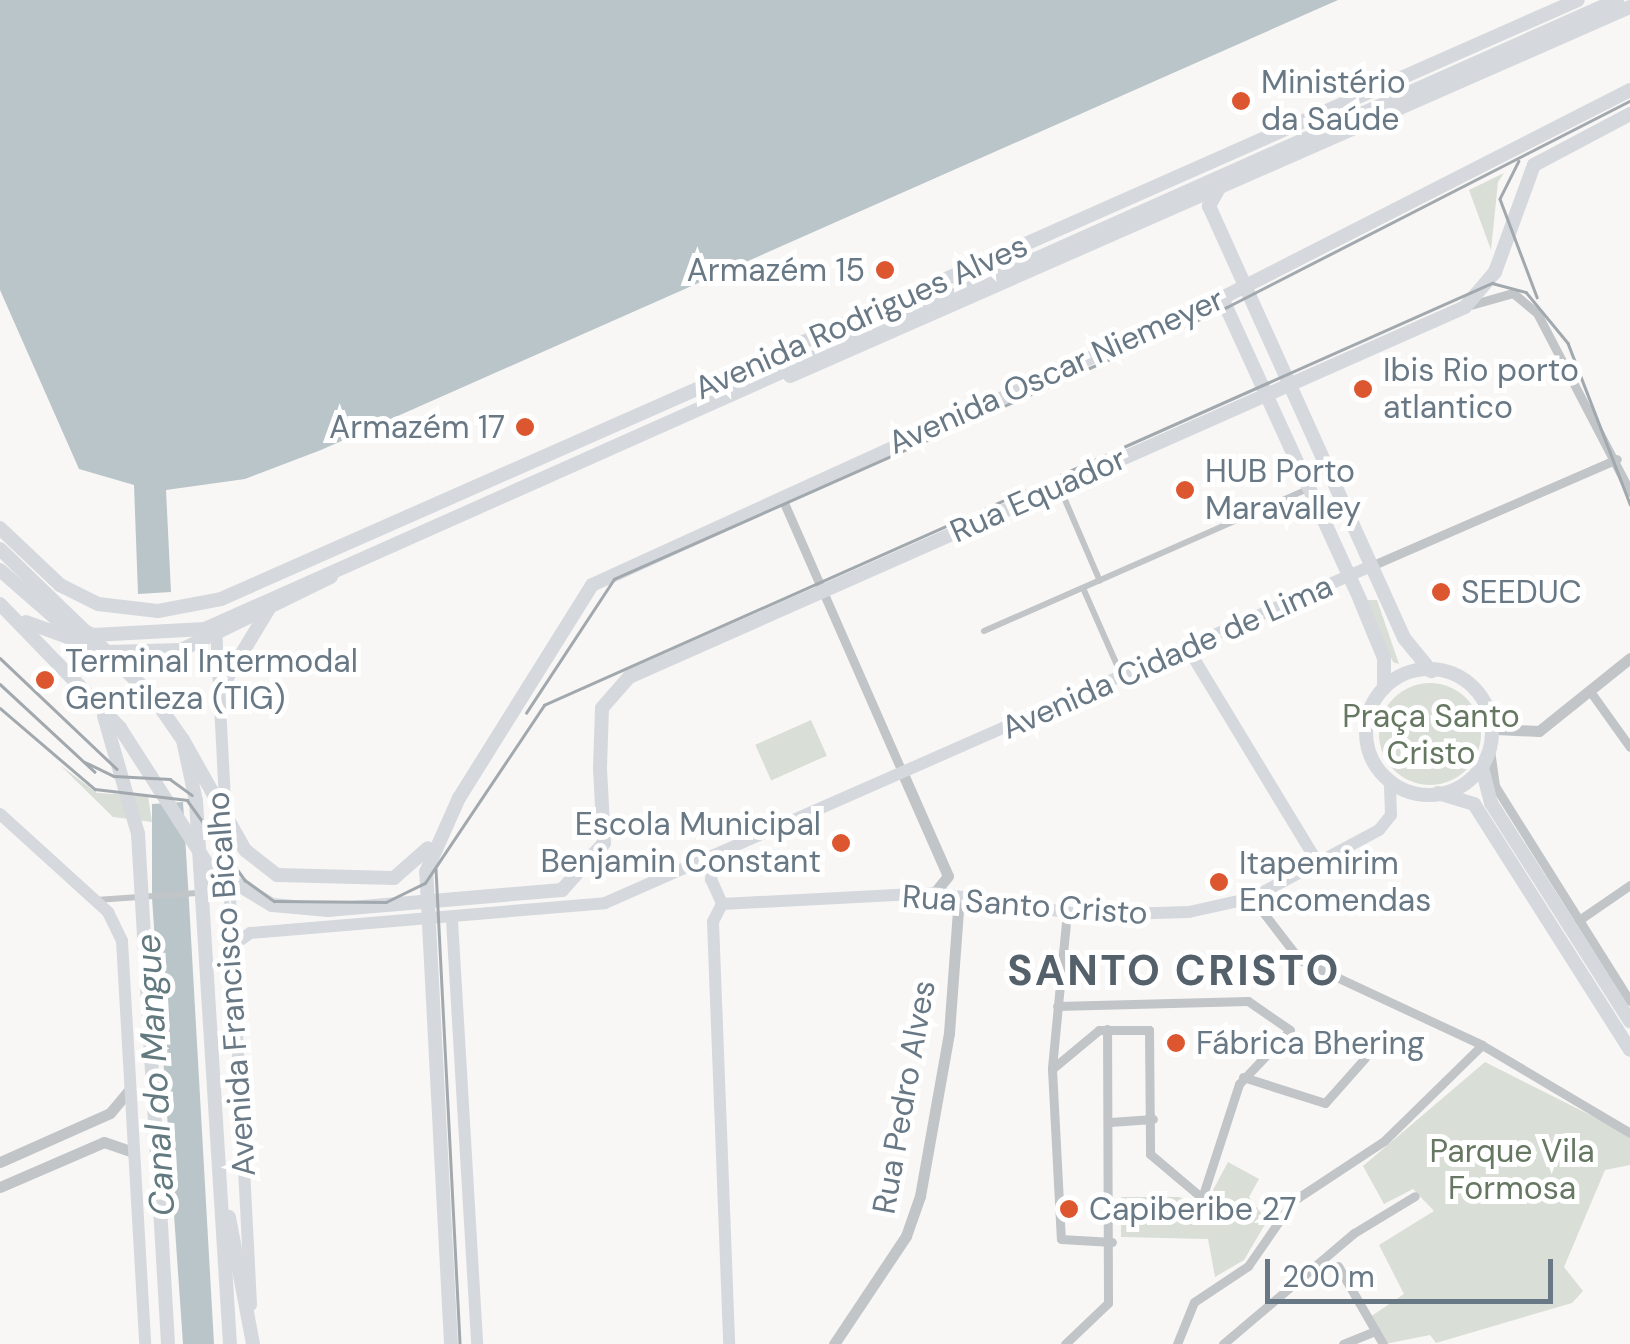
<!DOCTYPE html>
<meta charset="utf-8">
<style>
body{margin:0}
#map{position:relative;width:1630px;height:1344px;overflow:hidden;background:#f8f7f5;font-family:"DM Sans",sans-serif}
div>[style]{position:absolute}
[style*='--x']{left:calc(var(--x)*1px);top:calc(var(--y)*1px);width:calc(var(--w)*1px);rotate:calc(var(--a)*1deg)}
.green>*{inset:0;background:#d9ded6;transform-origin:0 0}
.round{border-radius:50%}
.water>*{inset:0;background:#bac5c9}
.pedestrian>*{height:6px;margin:-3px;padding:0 3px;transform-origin:3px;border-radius:3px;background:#c1c5c8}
.minor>*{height:9px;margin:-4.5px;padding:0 4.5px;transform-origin:4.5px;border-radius:4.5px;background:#c1c5c8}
.tertiary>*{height:11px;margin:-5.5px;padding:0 5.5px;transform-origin:5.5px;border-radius:5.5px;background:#c1c5c8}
.secondary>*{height:12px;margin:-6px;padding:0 6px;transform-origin:6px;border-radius:6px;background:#d5d9dd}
.primary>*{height:14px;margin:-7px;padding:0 7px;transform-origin:7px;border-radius:7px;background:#d5d9dd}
.primary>.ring{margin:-7px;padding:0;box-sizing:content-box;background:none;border:14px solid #d5d9dd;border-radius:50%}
.trunk>*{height:14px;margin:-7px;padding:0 7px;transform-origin:7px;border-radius:7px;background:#d5d9dd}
.tram>*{height:2.5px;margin:-1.25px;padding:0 1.25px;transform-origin:1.25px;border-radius:1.25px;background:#a2a9ae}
.dots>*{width:28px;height:28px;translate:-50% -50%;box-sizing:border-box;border:5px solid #fff;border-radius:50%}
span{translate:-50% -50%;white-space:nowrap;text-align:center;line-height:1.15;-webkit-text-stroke:10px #fff;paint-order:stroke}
.poi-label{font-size:32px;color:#687885}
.left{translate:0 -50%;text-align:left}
.right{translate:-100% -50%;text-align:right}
.street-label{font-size:32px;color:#687885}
.park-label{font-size:32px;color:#667762}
.water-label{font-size:35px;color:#637980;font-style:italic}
.district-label{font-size:42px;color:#55616a;font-weight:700;letter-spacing:2.5px}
.scale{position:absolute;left:1265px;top:1259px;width:288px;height:45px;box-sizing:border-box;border:5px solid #687885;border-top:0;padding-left:12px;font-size:30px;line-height:35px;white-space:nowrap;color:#687885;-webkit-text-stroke:8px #fff;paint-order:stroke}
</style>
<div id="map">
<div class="green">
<i style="clip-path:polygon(1504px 173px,1498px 182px,1491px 250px,1469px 190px)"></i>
<i style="clip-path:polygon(1366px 600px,1377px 600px,1399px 664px,1393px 662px)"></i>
<i class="round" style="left:1379px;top:683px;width:102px;height:102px"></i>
<i style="left:811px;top:720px;width:39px;height:61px;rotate:66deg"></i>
<i style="clip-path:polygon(60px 765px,97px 793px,148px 796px,152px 822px,113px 817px)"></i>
<i style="clip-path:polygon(1485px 1062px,1630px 1135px,1630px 1165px,1605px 1170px,1564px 1267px,1583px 1291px,1572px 1303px,1436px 1343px,1430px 1335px,1385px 1344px,1370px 1317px,1404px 1294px,1379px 1245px,1434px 1211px,1413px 1189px,1384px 1204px,1363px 1166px)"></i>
<i style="clip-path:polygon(1228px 1162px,1259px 1179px,1249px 1197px,1267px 1221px,1244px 1260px,1215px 1277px,1208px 1239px,1121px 1237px,1121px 1197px,1179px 1197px,1204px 1207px)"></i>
</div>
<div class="water">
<i style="clip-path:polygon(0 0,1338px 0,321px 450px,245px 479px,166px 490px,171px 592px,138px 594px,134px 485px,79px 469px,0 290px)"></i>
<i style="clip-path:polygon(183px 802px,189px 902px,214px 1344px,183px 1344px,152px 898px,152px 804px)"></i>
</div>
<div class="pedestrian">
<i style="--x:1059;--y:486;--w:103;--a:66.7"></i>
<i style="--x:1083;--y:588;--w:94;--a:66.2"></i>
<i style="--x:984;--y:631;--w:354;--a:-23.7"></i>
<i style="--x:96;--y:900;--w:130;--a:-4"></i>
</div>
<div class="minor">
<i style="--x:1467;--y:306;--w:48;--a:-15.8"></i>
<i style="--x:1513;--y:293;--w:31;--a:40"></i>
<i style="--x:1537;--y:313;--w:202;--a:62.5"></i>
<i style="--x:781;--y:496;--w:304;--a:66.3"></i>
<i style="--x:1371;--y:566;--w:268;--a:-23.5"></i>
<i style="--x:1592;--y:694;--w:65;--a:54.4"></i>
<i style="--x:1490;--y:750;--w:36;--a:82"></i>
<i style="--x:1495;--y:786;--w:254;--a:57.9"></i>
<i style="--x:1252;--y:898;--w:78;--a:52.3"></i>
<i style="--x:1300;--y:960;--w:201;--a:25"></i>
<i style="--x:1482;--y:1045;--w:172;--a:30.7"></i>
<i style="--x:1067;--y:912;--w:158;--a:95.5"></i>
<i style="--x:1052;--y:1069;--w:170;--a:87"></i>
<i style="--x:1061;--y:1239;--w:51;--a:3.4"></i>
<i style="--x:1579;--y:920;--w:62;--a:-34.5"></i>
<i style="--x:1052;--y:1069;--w:61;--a:-39.7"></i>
<i style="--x:1099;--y:1030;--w:50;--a:0"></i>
<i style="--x:1149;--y:1030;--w:124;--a:89.5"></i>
<i style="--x:1150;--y:1154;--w:68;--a:40.2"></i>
<i style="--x:1202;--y:1198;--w:120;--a:-72"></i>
<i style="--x:1239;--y:1084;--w:74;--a:-46.6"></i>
<i style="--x:1290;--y:1030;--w:51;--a:-145.4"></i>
<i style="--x:1248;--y:1001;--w:191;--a:178.5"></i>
<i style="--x:1243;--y:1077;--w:86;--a:17.6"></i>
<i style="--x:1325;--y:1103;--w:60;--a:-48.4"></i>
<i style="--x:1110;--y:1122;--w:43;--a:-4"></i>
<i style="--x:1338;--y:1266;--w:90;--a:60"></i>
<i style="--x:1065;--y:1344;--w:59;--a:-43.6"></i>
<i style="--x:1108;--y:1303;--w:274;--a:-90.2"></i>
<i style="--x:1177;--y:1344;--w:45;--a:-68"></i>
<i style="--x:1194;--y:1302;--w:65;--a:-33.7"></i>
<i style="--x:1248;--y:1266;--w:79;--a:-55.3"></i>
<i style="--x:1293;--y:1201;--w:109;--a:-33.4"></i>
<i style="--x:1384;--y:1141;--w:137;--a:-44.4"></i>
<i style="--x:1223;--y:1344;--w:172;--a:-40.3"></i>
<i style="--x:1354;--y:1233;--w:71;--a:-31.2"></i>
<i style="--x:1343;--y:1344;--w:35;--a:-22"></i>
</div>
<div class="tertiary">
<i style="--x:1496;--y:729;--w:43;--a:2.7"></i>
<i style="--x:1539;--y:731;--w:117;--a:-38.7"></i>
<i style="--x:903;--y:774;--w:111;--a:66.2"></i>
<i style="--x:948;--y:876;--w:22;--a:129"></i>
<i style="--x:0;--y:1162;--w:120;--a:-24"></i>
<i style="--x:110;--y:1113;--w:30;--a:-50"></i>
<i style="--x:0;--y:1187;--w:113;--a:-23.4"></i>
<i style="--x:104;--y:1142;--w:31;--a:19"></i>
<i style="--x:834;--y:1344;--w:130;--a:-56.3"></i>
<i style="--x:906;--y:1236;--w:42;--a:-70.7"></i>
<i style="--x:920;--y:1196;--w:166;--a:-79.9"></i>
<i style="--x:949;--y:1033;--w:136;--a:-85.8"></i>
</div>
<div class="secondary">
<i style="--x:216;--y:627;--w:679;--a:87.04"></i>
<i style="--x:1187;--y:647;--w:251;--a:58.8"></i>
<i style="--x:0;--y:814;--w:146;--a:42.2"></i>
<i style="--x:108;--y:912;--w:32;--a:64"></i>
<i style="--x:122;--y:941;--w:404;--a:86.7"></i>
<i style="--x:716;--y:855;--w:25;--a:102"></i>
<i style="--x:711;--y:879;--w:27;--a:66"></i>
<i style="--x:722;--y:904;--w:212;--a:-3"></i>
<i style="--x:934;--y:893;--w:155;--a:8.2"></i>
<i style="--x:1087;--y:915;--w:102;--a:-1.7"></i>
<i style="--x:1189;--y:912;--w:65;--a:-12.5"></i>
<i style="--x:1252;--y:898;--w:144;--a:-28.2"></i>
<i style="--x:1379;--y:830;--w:19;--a:-51"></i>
<i style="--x:1391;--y:815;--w:29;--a:-92"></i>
<i style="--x:722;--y:904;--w:20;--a:117"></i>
<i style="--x:713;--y:922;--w:422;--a:87.8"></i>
<i style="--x:452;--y:920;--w:425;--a:86.6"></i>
<i style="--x:230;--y:948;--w:25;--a:-37"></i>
<i style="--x:250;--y:933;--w:356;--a:-4.8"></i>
<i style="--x:605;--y:903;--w:837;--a:-23.75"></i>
</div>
<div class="primary">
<i style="--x:1219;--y:188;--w:21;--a:119"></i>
<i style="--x:1209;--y:206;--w:474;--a:65.7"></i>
<i style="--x:1404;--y:638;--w:43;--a:50.7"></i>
<i style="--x:1222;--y:298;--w:332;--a:65.4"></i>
<i style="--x:1360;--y:600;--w:63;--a:67.5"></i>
<i style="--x:1384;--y:658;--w:30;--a:90"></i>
<i style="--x:790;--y:376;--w:917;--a:-23.72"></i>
<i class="ring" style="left:1366px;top:669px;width:112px;height:112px"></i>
<i style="--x:218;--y:693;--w:109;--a:-58.9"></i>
<i style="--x:183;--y:740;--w:126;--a:60.6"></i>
<i style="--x:245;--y:850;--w:41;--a:38"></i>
<i style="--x:277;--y:875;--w:117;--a:1.5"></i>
<i style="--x:394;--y:878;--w:45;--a:-41.4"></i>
<i style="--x:1481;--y:764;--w:40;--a:75.6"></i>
<i style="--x:1491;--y:803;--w:259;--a:57.5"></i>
<i style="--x:600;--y:768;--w:60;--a:-88.1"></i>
<i style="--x:602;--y:708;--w:41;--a:-48.9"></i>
<i style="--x:629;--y:677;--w:914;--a:-23.87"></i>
<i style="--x:1465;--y:307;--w:46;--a:-49.4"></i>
<i style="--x:1495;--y:272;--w:114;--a:-70"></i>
<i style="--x:1534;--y:165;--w:109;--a:-28"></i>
<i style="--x:1438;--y:793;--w:38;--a:17"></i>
<i style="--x:1474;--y:804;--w:291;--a:57.6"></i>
<i style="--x:451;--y:1344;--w:473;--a:-93"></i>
<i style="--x:426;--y:872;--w:81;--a:-66"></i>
<i style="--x:459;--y:798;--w:251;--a:-58"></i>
<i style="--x:592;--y:585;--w:692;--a:-24.49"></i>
<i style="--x:1222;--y:298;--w:458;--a:-27"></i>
</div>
<div class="trunk">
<i style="--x:0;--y:528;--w:83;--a:43.5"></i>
<i style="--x:60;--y:585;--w:42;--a:26.6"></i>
<i style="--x:98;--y:604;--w:60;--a:6.7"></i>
<i style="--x:158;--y:611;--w:64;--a:-10.8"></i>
<i style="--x:221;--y:599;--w:1483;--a:-23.82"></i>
<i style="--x:0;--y:549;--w:213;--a:44"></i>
<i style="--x:153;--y:697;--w:52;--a:55.1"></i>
<i style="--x:183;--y:740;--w:62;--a:78"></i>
<i style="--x:196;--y:801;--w:544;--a:86.42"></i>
<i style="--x:0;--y:570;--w:73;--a:41.1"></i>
<i style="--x:55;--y:618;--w:42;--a:24.1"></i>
<i style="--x:93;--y:635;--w:112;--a:-3.1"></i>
<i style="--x:205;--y:629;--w:1546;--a:-24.01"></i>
<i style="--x:0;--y:604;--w:173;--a:45.9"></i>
<i style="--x:120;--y:728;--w:166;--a:57.3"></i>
<i style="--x:210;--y:868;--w:72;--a:30.8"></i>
<i style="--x:272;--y:905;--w:56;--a:5.1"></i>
<i style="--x:328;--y:910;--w:235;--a:-4.9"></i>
<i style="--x:562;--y:890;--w:63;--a:-48.2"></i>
<i style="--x:604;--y:843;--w:75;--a:-93.1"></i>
<i style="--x:26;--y:622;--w:88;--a:19.9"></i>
<i style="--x:109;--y:652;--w:72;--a:-1.6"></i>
<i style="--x:181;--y:650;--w:167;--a:-26"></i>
<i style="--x:104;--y:716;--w:123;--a:73.9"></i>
<i style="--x:138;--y:834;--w:511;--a:86.63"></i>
<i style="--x:229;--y:1217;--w:129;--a:79.3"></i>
</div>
<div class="tram">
<i style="--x:1519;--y:161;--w:42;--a:116.6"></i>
<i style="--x:1500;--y:199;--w:105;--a:69.3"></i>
<i style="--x:0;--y:658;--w:161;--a:43.5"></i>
<i style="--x:0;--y:684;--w:129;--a:42.8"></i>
<i style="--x:0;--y:708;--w:125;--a:40.5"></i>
<i style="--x:95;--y:789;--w:93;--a:6.8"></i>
<i style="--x:187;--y:800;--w:99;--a:54.1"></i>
<i style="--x:245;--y:880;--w:36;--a:36"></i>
<i style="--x:274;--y:901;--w:112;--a:0.5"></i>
<i style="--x:386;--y:902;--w:43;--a:-26"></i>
<i style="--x:425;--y:883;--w:214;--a:-56.2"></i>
<i style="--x:544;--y:705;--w:1038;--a:-24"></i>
<i style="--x:1492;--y:283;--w:35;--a:15"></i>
<i style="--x:1526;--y:292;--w:66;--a:50.5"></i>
<i style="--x:1568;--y:343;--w:173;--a:68.9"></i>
<i style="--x:526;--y:713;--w:160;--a:-56.7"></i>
<i style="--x:614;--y:579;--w:671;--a:-23.93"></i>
<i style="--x:1227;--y:307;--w:453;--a:-27.1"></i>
<i style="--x:85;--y:762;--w:32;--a:26"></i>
<i style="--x:114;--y:776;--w:56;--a:3.1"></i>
<i style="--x:170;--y:779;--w:27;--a:36"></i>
<i style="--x:436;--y:869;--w:476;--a:87.1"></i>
</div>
<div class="dots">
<i style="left:1241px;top:101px;background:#dc5630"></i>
<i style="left:885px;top:270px;background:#dc5630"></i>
<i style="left:1363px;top:389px;background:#dc5630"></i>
<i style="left:525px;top:427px;background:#dc5630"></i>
<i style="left:1185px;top:490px;background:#dc5630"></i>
<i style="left:1441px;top:592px;background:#dc5630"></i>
<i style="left:45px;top:680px;background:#dc5630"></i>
<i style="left:841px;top:843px;background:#dc5630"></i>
<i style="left:1219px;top:882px;background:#dc5630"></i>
<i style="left:1176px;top:1043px;background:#dc5630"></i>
<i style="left:1069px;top:1209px;background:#dc5630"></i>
</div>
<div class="poi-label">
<span class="left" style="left:1261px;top:101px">Ministério<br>da Saúde</span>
<span class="right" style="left:865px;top:270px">Armazém 15</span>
<span class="left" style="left:1383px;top:389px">Ibis Rio porto<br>atlantico</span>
<span class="right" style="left:505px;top:427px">Armazém 17</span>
<span class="left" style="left:1205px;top:490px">HUB Porto<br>Maravalley</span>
<span class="left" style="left:1461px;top:592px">SEEDUC</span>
<span class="left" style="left:65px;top:680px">Terminal Intermodal<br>Gentileza (TIG)</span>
<span class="right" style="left:821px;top:843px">Escola Municipal<br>Benjamin Constant</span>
<span class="left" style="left:1239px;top:882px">Itapemirim<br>Encomendas</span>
<span class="left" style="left:1196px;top:1043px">Fábrica Bhering</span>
<span class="left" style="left:1089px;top:1209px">Capiberibe 27</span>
</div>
<div class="street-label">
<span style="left:861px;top:317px;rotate:-24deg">Avenida Rodrigues Alves</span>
<span style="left:1056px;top:371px;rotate:-24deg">Avenida Oscar Niemeyer</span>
<span style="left:1038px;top:495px;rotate:-24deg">Rua Equador</span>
<span style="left:1167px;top:657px;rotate:-24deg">Avenida Cidade de Lima</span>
<span style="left:1025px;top:905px;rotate:4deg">Rua Santo Cristo</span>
<span style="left:231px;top:984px;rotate:-94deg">Avenida Francisco Bicalho</span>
<span style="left:904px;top:1097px;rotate:-80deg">Rua Pedro Alves</span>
</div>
<div class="park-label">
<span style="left:1431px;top:735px">Praça Santo<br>Cristo</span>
<span style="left:1512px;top:1170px">Parque Vila<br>Formosa</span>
</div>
<div class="water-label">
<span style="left:155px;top:1075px;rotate:-93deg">Canal do Mangue</span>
</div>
<div class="district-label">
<span style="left:1174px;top:971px">SANTO CRISTO</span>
</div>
<div class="scale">200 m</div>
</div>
